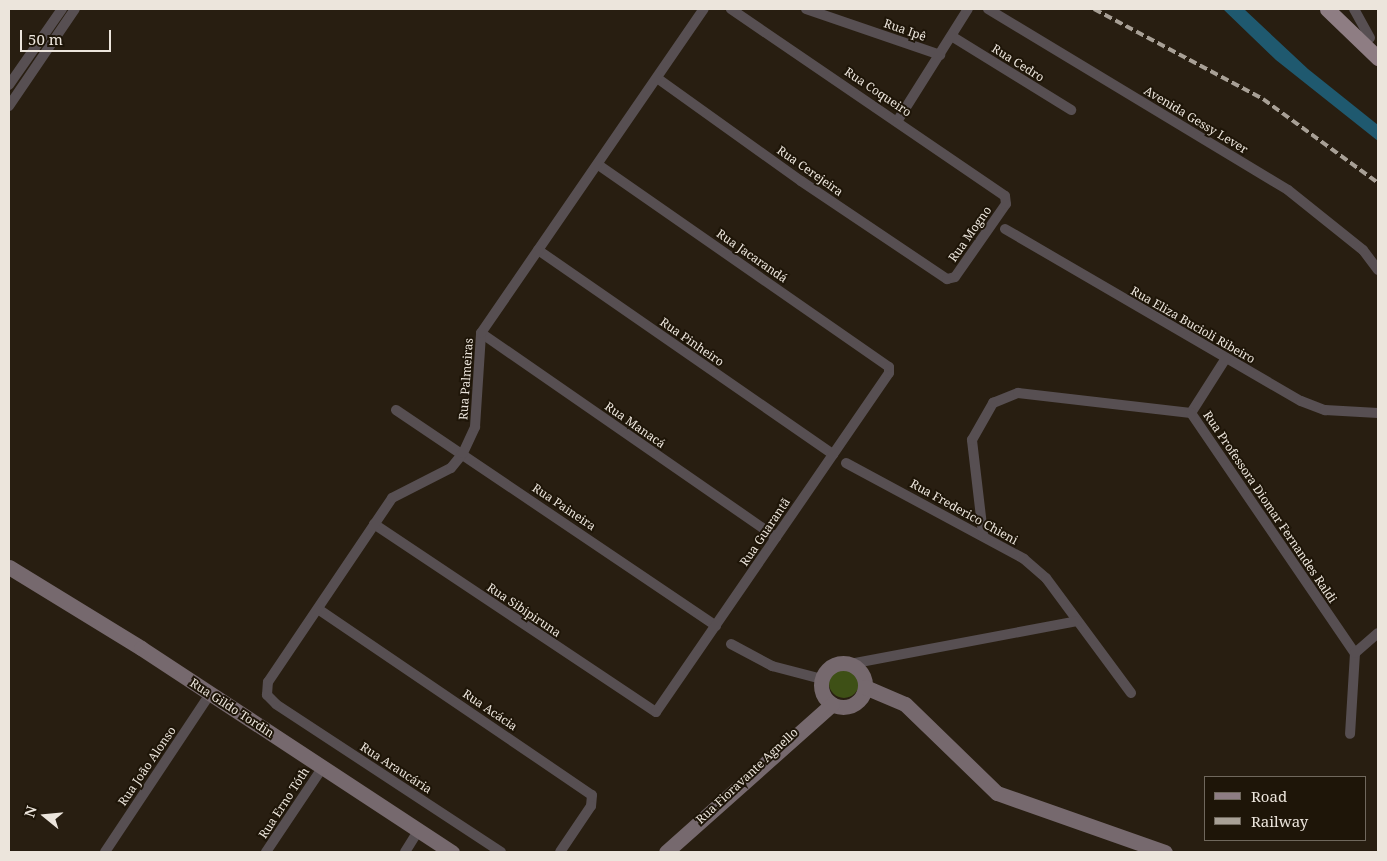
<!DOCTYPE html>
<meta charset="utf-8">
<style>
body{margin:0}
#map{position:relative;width:1387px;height:861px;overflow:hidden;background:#281e11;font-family:"Noto Serif",serif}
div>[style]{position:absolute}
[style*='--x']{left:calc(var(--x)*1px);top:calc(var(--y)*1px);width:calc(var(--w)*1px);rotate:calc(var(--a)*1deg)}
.green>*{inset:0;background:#3e5016}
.round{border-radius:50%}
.water>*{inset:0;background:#1f596f}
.minor>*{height:10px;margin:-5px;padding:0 5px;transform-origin:5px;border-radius:5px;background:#574f52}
.secondary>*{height:15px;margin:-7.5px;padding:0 7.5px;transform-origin:7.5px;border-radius:7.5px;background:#76696e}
.secondary>.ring{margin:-7.5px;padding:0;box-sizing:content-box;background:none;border:15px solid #76696e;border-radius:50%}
.primary>*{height:15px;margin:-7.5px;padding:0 7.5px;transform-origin:7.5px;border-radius:7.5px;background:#8e7d83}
.rail>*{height:4px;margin-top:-2px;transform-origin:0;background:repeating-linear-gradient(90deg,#a8a096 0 8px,transparent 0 12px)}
span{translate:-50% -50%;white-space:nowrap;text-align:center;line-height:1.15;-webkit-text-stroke:4px #1e1508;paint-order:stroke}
.street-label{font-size:12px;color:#ece5dc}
.frame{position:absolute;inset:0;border:10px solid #ece5dc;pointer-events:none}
.legend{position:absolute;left:1204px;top:776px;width:162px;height:65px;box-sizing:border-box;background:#1e1508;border:1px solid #70685d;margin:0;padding:6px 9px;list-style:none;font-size:15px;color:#ece5dc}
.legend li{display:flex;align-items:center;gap:10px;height:25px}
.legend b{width:25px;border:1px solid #70685d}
.north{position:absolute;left:20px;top:791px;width:50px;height:50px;-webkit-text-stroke:4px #1e1508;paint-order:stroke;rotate:287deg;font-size:14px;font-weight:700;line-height:20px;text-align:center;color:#ece5dc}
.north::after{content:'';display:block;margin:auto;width:18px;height:22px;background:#ece5dc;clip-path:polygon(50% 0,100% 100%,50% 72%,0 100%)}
.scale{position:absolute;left:20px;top:30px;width:91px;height:22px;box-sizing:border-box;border:2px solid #ece5dc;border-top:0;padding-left:6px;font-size:15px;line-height:18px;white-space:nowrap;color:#ece5dc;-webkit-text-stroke:4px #1e1508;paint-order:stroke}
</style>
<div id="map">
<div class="green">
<i class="round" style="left:829px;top:668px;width:30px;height:30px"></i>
</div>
<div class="water">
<i style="clip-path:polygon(1223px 9px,1244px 9px,1308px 69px,1378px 125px,1378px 141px,1276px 60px)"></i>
</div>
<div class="minor">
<i style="--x:806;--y:9;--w:142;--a:18.9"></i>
<i style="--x:988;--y:9;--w:350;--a:31.1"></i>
<i style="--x:1288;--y:190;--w:96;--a:38.7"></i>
<i style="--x:1363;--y:250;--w:25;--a:53"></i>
<i style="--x:1354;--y:9;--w:33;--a:61"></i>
<i style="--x:953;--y:37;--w:139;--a:31.7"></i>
<i style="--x:657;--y:78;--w:177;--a:35.6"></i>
<i style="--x:801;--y:181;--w:176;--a:33.9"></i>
<i style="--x:947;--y:279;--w:8;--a:-14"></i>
<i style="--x:955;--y:277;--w:89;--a:-55.1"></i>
<i style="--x:1006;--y:204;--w:8;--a:-97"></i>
<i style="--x:1005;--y:196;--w:332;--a:-145.7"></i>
<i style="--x:9;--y:85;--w:93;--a:-55.1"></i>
<i style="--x:9;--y:106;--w:117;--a:-55.8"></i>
<i style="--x:898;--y:120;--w:131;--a:-57.8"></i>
<i style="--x:1005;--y:229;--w:342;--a:30.2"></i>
<i style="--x:1301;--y:401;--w:26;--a:21"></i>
<i style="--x:1325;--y:410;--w:53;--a:3.2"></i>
<i style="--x:538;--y:250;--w:359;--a:34.7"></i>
<i style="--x:481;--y:333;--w:359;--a:34.7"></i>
<i style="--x:396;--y:410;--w:386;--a:34"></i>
<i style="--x:1191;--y:413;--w:65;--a:-57.5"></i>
<i style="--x:846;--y:463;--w:202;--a:28.3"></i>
<i style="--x:1024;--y:559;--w:29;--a:41"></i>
<i style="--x:1046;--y:578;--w:143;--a:53.5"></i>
<i style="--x:374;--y:524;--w:339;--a:33.7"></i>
<i style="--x:656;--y:712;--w:411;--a:-55.5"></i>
<i style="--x:889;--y:373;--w:6;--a:-90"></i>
<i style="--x:889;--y:367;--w:354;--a:-145.2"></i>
<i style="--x:983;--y:534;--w:95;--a:-96.7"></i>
<i style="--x:972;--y:440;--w:43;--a:-60.4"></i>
<i style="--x:993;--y:403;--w:27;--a:-22"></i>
<i style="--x:1018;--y:393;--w:174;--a:6.6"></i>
<i style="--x:1191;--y:413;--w:291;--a:55.7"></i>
<i style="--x:1355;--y:653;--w:81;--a:93.5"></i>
<i style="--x:318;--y:609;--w:331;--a:34.2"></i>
<i style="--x:592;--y:795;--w:11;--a:95"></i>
<i style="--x:591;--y:806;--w:55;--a:124"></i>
<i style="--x:731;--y:644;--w:47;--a:28.2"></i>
<i style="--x:772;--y:666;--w:52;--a:14.6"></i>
<i style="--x:1355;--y:653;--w:30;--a:-41"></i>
<i style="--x:850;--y:664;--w:231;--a:-10.7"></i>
<i style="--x:105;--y:852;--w:190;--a:-56.4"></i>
<i style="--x:266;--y:852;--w:102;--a:-56.2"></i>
<i style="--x:405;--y:852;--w:26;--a:-58"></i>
<i style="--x:501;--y:852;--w:269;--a:-146.7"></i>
<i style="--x:276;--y:704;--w:13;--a:-135"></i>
<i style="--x:267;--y:695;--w:13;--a:-86"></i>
<i style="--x:268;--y:682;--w:222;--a:-56"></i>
<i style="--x:392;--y:498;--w:66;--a:-27"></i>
<i style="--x:451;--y:468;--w:19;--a:-51"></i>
<i style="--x:463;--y:453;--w:29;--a:-65"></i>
<i style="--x:475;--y:427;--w:94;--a:-86.3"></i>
<i style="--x:481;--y:333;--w:393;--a:-55.5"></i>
</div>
<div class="secondary">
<i style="--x:9;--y:567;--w:155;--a:31.5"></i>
<i style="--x:141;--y:648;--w:372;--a:33.3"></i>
<i class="ring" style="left:821px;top:663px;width:29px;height:29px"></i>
<i style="--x:865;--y:687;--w:43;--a:23"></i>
<i style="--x:905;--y:704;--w:128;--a:44.1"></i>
<i style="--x:997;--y:793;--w:178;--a:19.4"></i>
<i style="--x:666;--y:852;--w:222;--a:-41.7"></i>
</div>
<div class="primary">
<i style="--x:1327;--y:9;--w:71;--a:43.9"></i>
</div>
<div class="rail">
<i style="--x:1094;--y:9;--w:191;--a:28"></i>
<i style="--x:1263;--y:99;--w:142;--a:36.1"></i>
</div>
<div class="street-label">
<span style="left:905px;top:30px;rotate:19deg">Rua Ipê</span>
<span style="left:1018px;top:63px;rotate:32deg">Rua Cedro</span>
<span style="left:878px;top:92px;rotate:34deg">Rua Coqueiro</span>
<span style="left:1196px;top:120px;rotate:31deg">Avenida Gessy Lever</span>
<span style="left:810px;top:171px;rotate:35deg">Rua Cerejeira</span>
<span style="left:970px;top:234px;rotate:-55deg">Rua Mogno</span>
<span style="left:752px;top:256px;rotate:35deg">Rua Jacarandá</span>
<span style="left:1193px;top:325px;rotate:30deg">Rua Eliza Bucioli Ribeiro</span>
<span style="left:692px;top:342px;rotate:35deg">Rua Pinheiro</span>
<span style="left:466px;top:379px;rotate:-86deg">Rua Palmeiras</span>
<span style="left:635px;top:425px;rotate:35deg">Rua Manacá</span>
<span style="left:564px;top:507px;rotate:34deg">Rua Paineira</span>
<span style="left:1270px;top:507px;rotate:56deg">Rua Professora Diomar Fernandes Raldi</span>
<span style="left:964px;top:512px;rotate:29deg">Rua Frederico Chieni</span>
<span style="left:765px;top:532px;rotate:-56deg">Rua Guarantã</span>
<span style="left:524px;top:610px;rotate:34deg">Rua Sibipiruna</span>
<span style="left:232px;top:708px;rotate:33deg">Rua Gildo Tordin</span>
<span style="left:490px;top:710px;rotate:34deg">Rua Acácia</span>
<span style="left:147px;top:766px;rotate:-56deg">Rua João Alonso</span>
<span style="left:396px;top:768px;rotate:33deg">Rua Araucária</span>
<span style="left:747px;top:776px;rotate:-43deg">Rua Fioravante Agnello</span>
<span style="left:284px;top:803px;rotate:-57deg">Rua Erno Tóth</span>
</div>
<div class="frame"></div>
<ul class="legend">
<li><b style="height:6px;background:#8e7d83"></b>Road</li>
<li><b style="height:6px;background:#a8a096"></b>Railway</li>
</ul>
<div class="north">N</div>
<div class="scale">50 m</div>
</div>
